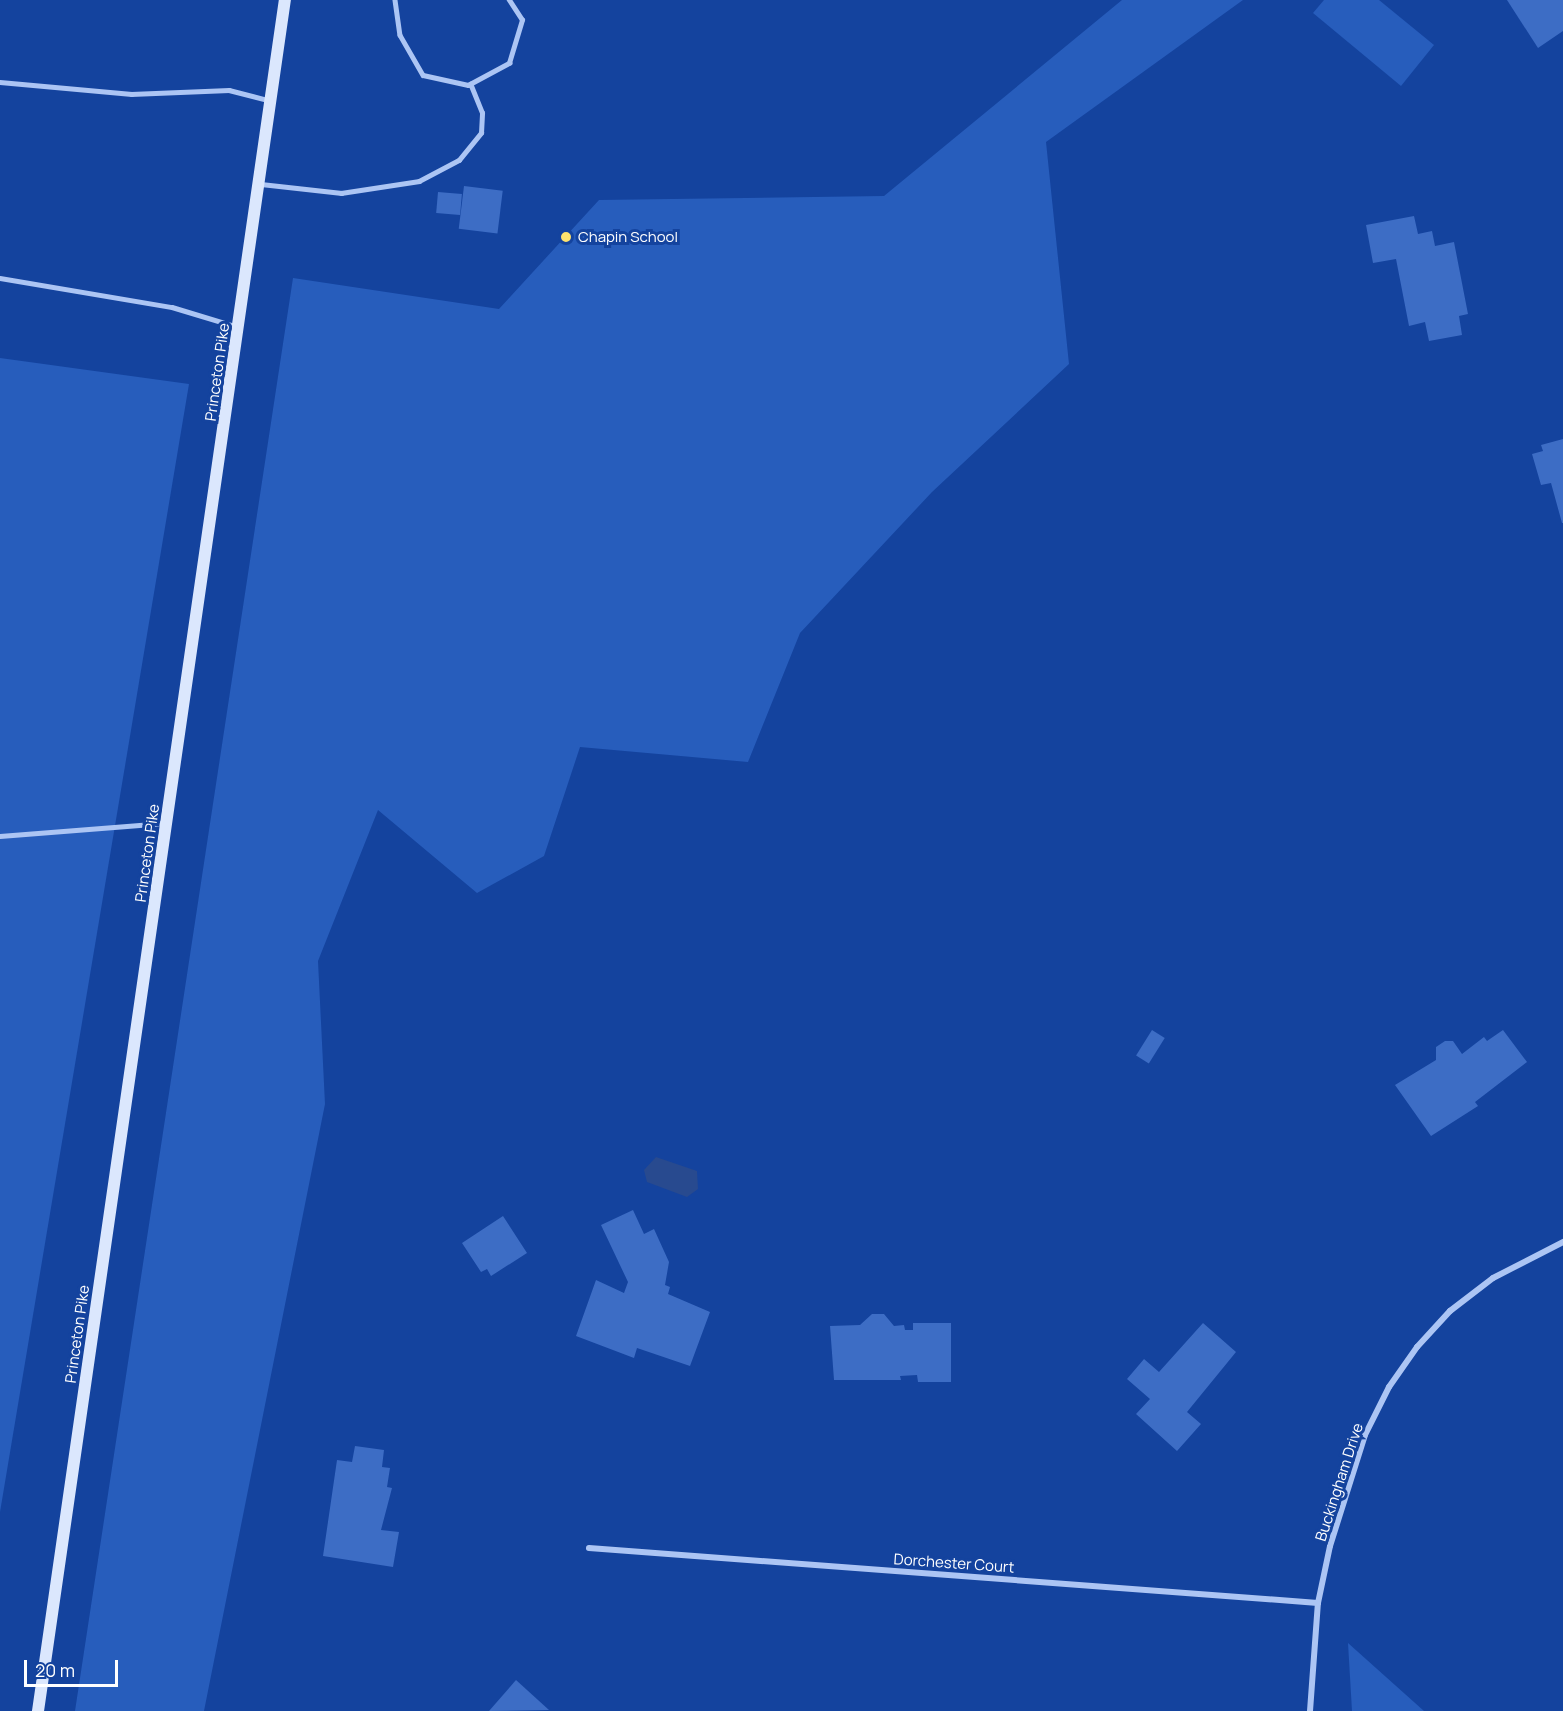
<!DOCTYPE html>
<style>
body{margin:0}
#map{position:relative;width:1563px;height:1711px;overflow:hidden;background:#14439e;font-family:Manrope,sans-serif}
div>[style]{position:absolute}
[style*='--x']{left:calc(var(--x)*1px);top:calc(var(--y)*1px);width:calc(var(--w)*1px);rotate:calc(var(--a)*1deg)}
.green>*{inset:0;background:#275dbc}
.water>*{inset:0;background:#284a8f}
.building>*{inset:0;background:#3d6dc5;transform-origin:0 0}
.lane>*{height:4.5px;margin:-2.25px;padding:0 2.25px;transform-origin:2.25px;border-radius:2.25px;background:#acc5f4}
.street>*{height:6px;margin:-3px;padding:0 3px;transform-origin:3px;border-radius:3px;background:#acc5f4}
.secondary>*{height:12px;margin:-6px;padding:0 6px;transform-origin:6px;border-radius:6px;background:#dbe7fd}
.dots>*{width:16px;height:16px;translate:-50% -50%;box-sizing:border-box;border:3px solid #14439e;border-radius:50%}
span{translate:-50% -50%;white-space:nowrap;text-align:center;line-height:1.15;-webkit-text-stroke:6px #14439e;paint-order:stroke}
.poi-label{font-size:15px;color:#fff}
.left{translate:0 -50%;text-align:left}
.street-label{font-size:15px;color:#fff}
.scale{position:absolute;left:24px;top:1660px;width:94px;height:27px;box-sizing:border-box;border:3px solid #fff;border-top:0;padding-left:8px;font-size:18px;line-height:21px;white-space:nowrap;color:#fff;-webkit-text-stroke:4px #14439e;paint-order:stroke}
</style>
<div id="map">
<div class="green">
<i style="clip-path:polygon(1122px 0,1243px 0,1046px 142px,1069px 364px,932px 492px,800px 633px,748px 762px,580px 747px,544px 856px,477px 893px,378px 810px,318px 961px,325px 1104px,204px 1711px,75px 1711px,293px 278px,499px 309px,599px 200px,884px 196px)"></i>
<i style="clip-path:polygon(1324px 0,1379px 0,1434px 45px,1401px 86px,1313px 13px)"></i>
<i style="clip-path:polygon(0 358px,189px 384px,0 1512px)"></i>
<i style="clip-path:polygon(1348px 1643px,1424px 1711px,1352px 1711px)"></i>
</div>
<div class="water">
<i style="clip-path:polygon(656px 1157px,697px 1171px,698px 1189px,687px 1197px,647px 1182px,644px 1170px)"></i>
</div>
<div class="building">
<i style="clip-path:polygon(1507px 0,1563px 0,1563px 31px,1538px 48px)"></i>
<i style="left:464px;top:186px;width:39px;height:43px;rotate:7deg"></i>
<i style="left:438px;top:192px;width:24px;height:21px;rotate:5deg"></i>
<i style="clip-path:polygon(1414px 216px,1418px 234px,1432px 231px,1435px 246px,1454px 242px,1468px 314px,1459px 316px,1462px 335px,1429px 341px,1425px 322px,1409px 326px,1396px 259px,1373px 263px,1366px 225px)"></i>
<i style="clip-path:polygon(1563px 439px,1563px 523px,1562px 523px,1551px 483px,1541px 485px,1532px 454px,1543px 451px,1541px 445px)"></i>
<i style="left:1152px;top:1030px;width:15px;height:30px;rotate:32deg"></i>
<i style="clip-path:polygon(1503px 1030px,1527px 1062px,1475px 1102px,1478px 1106px,1431px 1136px,1395px 1085px,1436px 1060px,1436px 1047px,1445px 1041px,1453px 1041px,1462px 1054px,1484px 1037px,1487px 1041px)"></i>
<i style="clip-path:polygon(633px 1210px,644px 1234px,654px 1229px,669px 1262px,665px 1285px,670px 1287px,668px 1294px,710px 1312px,690px 1366px,637px 1348px,634px 1358px,576px 1336px,596px 1280px,624px 1293px,628px 1282px,601px 1225px)"></i>
<i style="clip-path:polygon(503px 1216px,527px 1253px,491px 1276px,487px 1269px,481px 1272px,462px 1243px)"></i>
<i style="clip-path:polygon(872px 1314px,884px 1314px,894px 1326px,904px 1325px,905px 1330px,913px 1330px,913px 1323px,951px 1323px,951px 1382px,918px 1382px,917px 1375px,900px 1376px,901px 1380px,834px 1380px,830px 1326px,860px 1325px)"></i>
<i style="clip-path:polygon(1203px 1323px,1236px 1352px,1187px 1412px,1201px 1424px,1177px 1451px,1136px 1414px,1150px 1399px,1127px 1379px,1144px 1359px,1159px 1372px)"></i>
<i style="clip-path:polygon(355px 1446px,384px 1450px,382px 1467px,390px 1468px,387px 1487px,392px 1488px,381px 1530px,399px 1532px,393px 1567px,323px 1556px,337px 1460px,352px 1462px)"></i>
<i style="clip-path:polygon(516px 1680px,549px 1710px,489px 1711px)"></i>
</div>
<div class="lane">
<i style="--x:395;--y:0;--w:35;--a:82"></i>
<i style="--x:400;--y:35;--w:46;--a:60.1"></i>
<i style="--x:423;--y:75;--w:46;--a:12.5"></i>
<i style="--x:468;--y:85;--w:47;--a:-28.2"></i>
<i style="--x:509;--y:63;--w:45;--a:-73.2"></i>
<i style="--x:522;--y:20;--w:24;--a:-123"></i>
<i style="--x:0;--y:82;--w:132;--a:5.2"></i>
<i style="--x:131;--y:94;--w:98;--a:-2.3"></i>
<i style="--x:229;--y:90;--w:40;--a:14.4"></i>
<i style="--x:261;--y:184;--w:81;--a:6.4"></i>
<i style="--x:341;--y:193;--w:79;--a:-8.7"></i>
<i style="--x:419;--y:181;--w:45;--a:-27.7"></i>
<i style="--x:459;--y:160;--w:35;--a:-51"></i>
<i style="--x:481;--y:133;--w:20;--a:-87"></i>
<i style="--x:482;--y:113;--w:31;--a:-112"></i>
<i style="--x:0;--y:278;--w:174;--a:9.6"></i>
<i style="--x:172;--y:307;--w:69;--a:16.9"></i>
<i style="--x:0;--y:836;--w:165;--a:-4.5"></i>
</div>
<div class="street">
<i style="--x:589;--y:1548;--w:731;--a:4.31"></i>
<i style="--x:1310;--y:1711;--w:108;--a:-85.8"></i>
<i style="--x:1318;--y:1603;--w:58;--a:-78.1"></i>
<i style="--x:1330;--y:1546;--w:116;--a:-72.5"></i>
<i style="--x:1365;--y:1435;--w:54;--a:-63.4"></i>
<i style="--x:1389;--y:1387;--w:49;--a:-55"></i>
<i style="--x:1417;--y:1347;--w:49;--a:-47.5"></i>
<i style="--x:1450;--y:1311;--w:54;--a:-37.5"></i>
<i style="--x:1493;--y:1278;--w:79;--a:-27.2"></i>
</div>
<div class="secondary">
<i style="--x:38;--y:1711;--w:1729;--a:-81.79"></i>
</div>
<div class="dots">
<i style="left:566px;top:237px;background:#ffe36e"></i>
</div>
<div class="poi-label">
<span class="left" style="left:578px;top:237px">Chapin School</span>
</div>
<div class="street-label">
<span style="left:217px;top:372px;rotate:-82deg">Princeton Pike</span>
<span style="left:147px;top:853px;rotate:-82deg">Princeton Pike</span>
<span style="left:77px;top:1334px;rotate:-82deg">Princeton Pike</span>
<span style="left:1339px;top:1482px;rotate:-72deg">Buckingham Drive</span>
<span style="left:954px;top:1563px;rotate:4deg">Dorchester Court</span>
</div>
<div class="scale">20 m</div>
</div>
